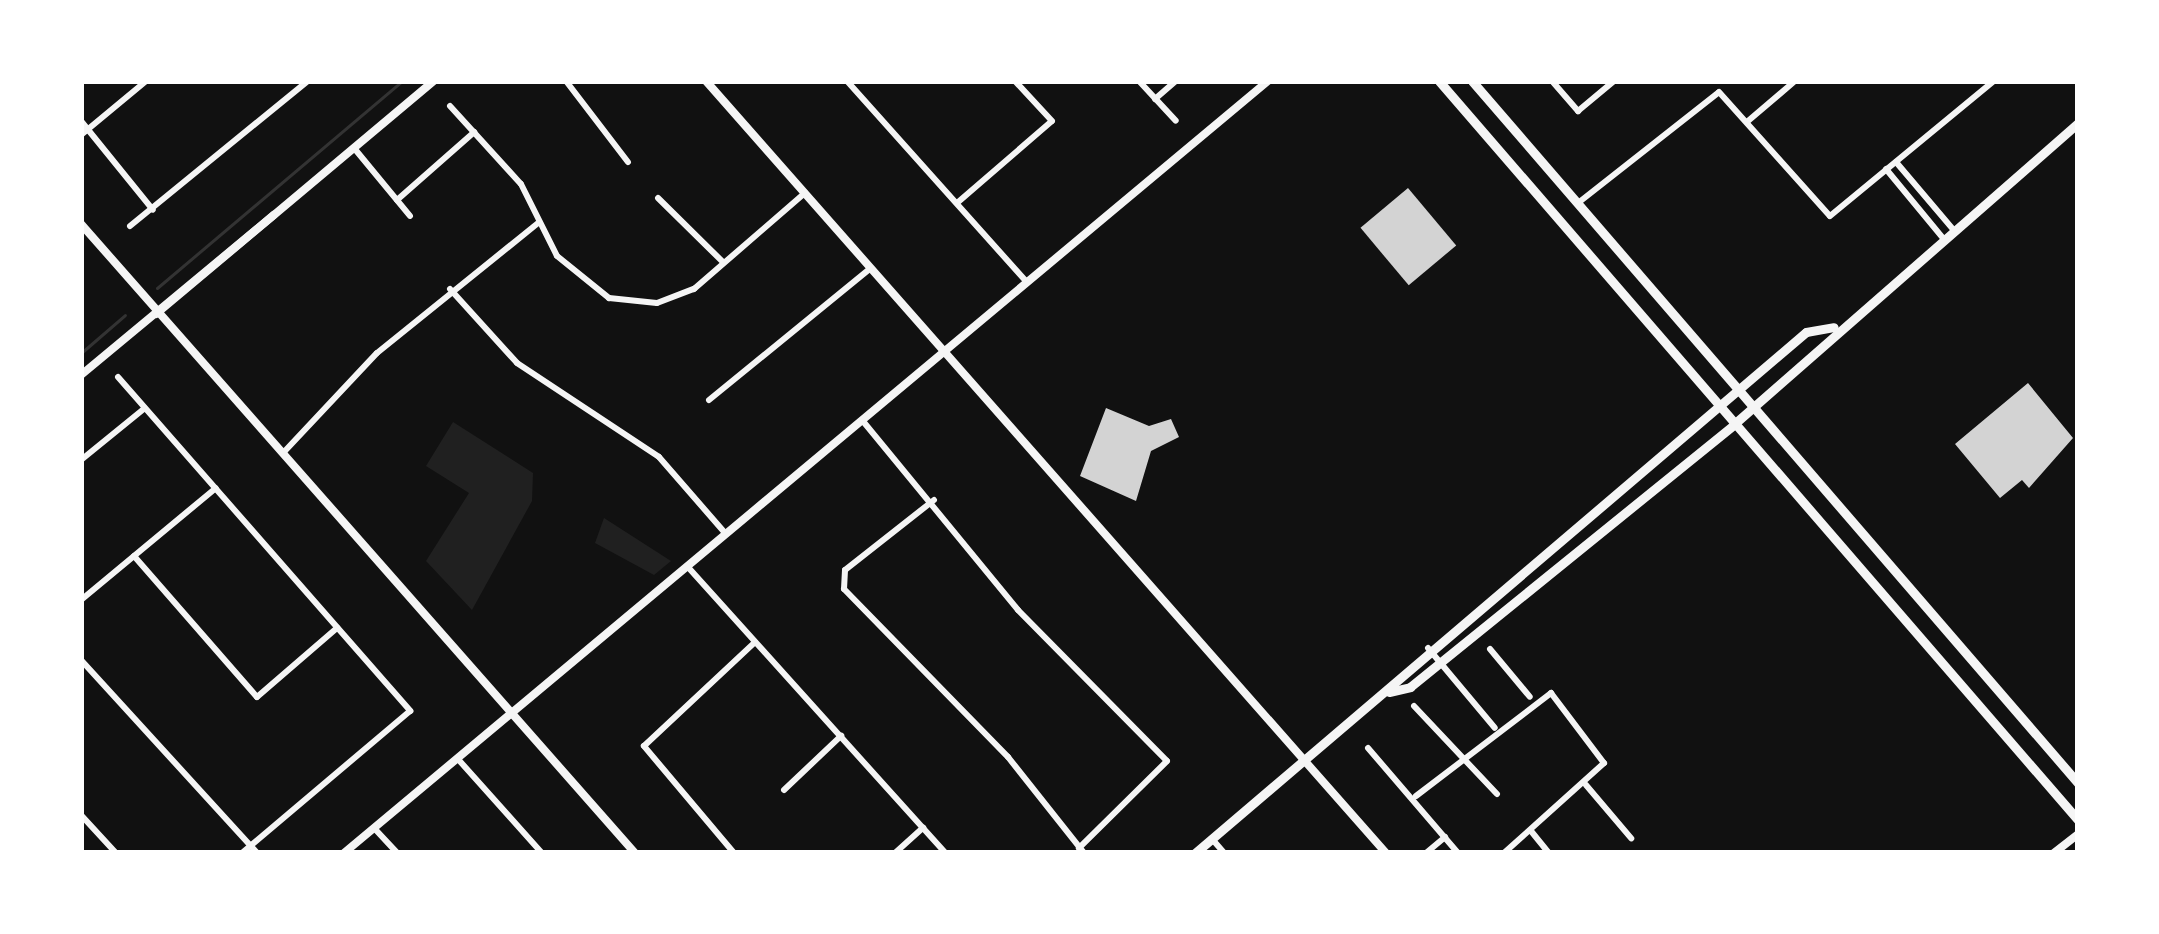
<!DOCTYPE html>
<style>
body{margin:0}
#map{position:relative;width:2159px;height:934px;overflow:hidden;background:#111;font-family:"Fira Sans Condensed",sans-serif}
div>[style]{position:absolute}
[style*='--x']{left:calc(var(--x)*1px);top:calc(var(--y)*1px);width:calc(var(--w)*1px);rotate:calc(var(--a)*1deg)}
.green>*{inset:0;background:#202020}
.stream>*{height:3px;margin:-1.5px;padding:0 1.5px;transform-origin:1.5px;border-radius:1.5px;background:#333}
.building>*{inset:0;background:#d3d3d3;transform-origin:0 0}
.minor>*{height:6px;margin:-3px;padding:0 3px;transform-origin:3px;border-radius:3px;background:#f5f5f5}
.tertiary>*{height:8px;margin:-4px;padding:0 4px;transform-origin:4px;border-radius:4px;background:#f5f5f5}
.secondary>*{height:8px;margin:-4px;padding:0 4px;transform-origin:4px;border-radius:4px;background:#f5f5f5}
.primary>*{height:9px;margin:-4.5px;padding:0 4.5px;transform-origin:4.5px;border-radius:4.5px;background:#f5f5f5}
span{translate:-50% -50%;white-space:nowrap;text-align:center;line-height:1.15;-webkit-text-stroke:9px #fff;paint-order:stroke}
.frame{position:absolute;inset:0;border:84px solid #fff;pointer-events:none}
</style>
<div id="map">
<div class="green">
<i style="clip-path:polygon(453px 422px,533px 473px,532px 501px,472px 610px,426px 561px,469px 493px,426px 466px)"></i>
<i style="clip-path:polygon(604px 518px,671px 561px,654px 575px,595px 543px)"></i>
</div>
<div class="stream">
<i style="--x:157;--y:288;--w:321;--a:-40.2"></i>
<i style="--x:81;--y:353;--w:58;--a:-40.8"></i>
</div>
<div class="building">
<i style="left:1408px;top:188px;width:75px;height:62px;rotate:50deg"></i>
<i style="clip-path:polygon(2028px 383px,2073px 438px,2029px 488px,2022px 480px,2000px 498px,1955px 444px)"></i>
<i style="clip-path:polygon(1106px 408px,1149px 426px,1171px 419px,1179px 437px,1151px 451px,1136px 501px,1080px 476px)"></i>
</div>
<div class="minor">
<i style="--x:566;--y:81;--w:102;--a:52.6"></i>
<i style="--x:847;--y:81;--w:268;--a:48.2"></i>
<i style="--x:1139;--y:81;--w:54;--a:47.2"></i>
<i style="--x:1552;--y:81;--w:40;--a:49"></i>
<i style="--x:1578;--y:111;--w:47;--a:-39.8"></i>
<i style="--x:1155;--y:99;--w:28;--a:-41"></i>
<i style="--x:450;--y:106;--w:105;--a:47.7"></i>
<i style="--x:521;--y:184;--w:80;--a:63.4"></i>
<i style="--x:557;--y:256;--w:67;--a:38.9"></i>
<i style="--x:609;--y:298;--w:48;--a:5.9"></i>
<i style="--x:657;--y:303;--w:40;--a:-21"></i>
<i style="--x:694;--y:289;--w:147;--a:-40.9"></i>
<i style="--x:81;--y:121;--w:114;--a:51"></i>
<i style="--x:1748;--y:121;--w:62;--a:-40.4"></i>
<i style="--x:81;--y:135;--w:85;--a:-39.7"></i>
<i style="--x:354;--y:148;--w:88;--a:50.5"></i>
<i style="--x:1896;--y:162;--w:87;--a:49.7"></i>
<i style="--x:1886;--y:169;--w:88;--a:50.5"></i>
<i style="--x:658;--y:198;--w:91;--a:44.6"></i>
<i style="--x:397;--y:200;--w:103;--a:-41.4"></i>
<i style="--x:957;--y:203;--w:125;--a:-40.8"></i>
<i style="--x:1052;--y:121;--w:54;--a:-132.8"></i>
<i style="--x:1578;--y:203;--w:179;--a:-38.2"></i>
<i style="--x:1719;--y:92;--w:166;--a:48.2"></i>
<i style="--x:1830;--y:216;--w:212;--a:-39.5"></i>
<i style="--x:130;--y:226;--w:230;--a:-39.2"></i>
<i style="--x:450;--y:289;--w:100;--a:47.8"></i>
<i style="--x:517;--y:363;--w:170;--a:33.5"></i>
<i style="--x:659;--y:457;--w:102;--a:49"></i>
<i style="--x:118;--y:377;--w:444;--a:48.8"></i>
<i style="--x:410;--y:711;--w:220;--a:139.8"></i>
<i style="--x:709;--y:400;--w:209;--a:-39.2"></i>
<i style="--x:862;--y:420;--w:246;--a:50.6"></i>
<i style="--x:1018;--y:610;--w:212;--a:45.4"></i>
<i style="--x:1167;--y:761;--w:124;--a:135.3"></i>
<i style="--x:283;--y:453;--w:137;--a:-46.8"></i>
<i style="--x:377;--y:353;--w:207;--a:-38.9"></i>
<i style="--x:81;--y:460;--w:82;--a:-39.1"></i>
<i style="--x:934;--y:500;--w:113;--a:141.8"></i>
<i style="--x:845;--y:570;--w:19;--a:93"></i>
<i style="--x:844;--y:589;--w:235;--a:45.7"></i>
<i style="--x:1008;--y:757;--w:122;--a:51.6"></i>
<i style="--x:134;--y:556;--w:187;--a:48.9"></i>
<i style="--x:257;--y:697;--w:106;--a:-40.8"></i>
<i style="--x:687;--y:566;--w:386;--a:48"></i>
<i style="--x:81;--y:600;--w:175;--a:-39.7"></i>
<i style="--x:1428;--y:648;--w:104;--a:50.1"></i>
<i style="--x:1490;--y:649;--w:62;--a:50.2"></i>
<i style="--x:81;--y:660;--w:261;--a:47.6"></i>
<i style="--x:1414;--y:706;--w:121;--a:46.7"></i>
<i style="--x:1368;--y:748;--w:138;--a:49.4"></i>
<i style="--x:457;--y:758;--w:127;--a:48.2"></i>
<i style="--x:1586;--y:785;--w:70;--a:49.7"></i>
<i style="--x:784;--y:790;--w:79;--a:-43.5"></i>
<i style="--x:1416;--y:796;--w:170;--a:-37.3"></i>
<i style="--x:1551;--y:693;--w:88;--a:52.9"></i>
<i style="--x:1604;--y:763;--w:135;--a:138"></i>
<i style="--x:81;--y:815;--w:52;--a:47.4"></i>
<i style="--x:374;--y:828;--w:34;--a:47"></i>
<i style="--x:1531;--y:831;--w:28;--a:51"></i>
<i style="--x:1212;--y:839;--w:18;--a:49"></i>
<i style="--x:734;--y:853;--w:140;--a:-130.1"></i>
<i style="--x:644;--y:746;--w:152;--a:-43.1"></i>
<i style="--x:895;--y:853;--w:38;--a:-42"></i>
<i style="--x:1426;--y:853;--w:25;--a:-40"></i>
</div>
<div class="tertiary">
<i style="--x:706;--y:81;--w:1029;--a:48.63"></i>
<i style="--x:156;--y:314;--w:363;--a:-40"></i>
<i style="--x:81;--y:375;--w:251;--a:-39.7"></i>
<i style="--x:344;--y:853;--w:1204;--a:-39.88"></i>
<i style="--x:2054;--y:853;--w:31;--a:-38"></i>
</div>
<div class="secondary">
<i style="--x:81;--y:224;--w:838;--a:48.63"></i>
</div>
<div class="primary">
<i style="--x:1439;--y:81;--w:977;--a:49.15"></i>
<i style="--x:1472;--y:81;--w:927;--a:49.2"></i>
<i style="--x:1389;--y:692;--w:22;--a:-13"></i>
<i style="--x:1410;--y:687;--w:416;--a:-39"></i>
<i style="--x:1733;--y:425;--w:459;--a:-41.2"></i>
<i style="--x:1195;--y:853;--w:803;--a:-40.45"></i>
<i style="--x:1806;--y:332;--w:28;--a:-10"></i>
</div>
<div class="frame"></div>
</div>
